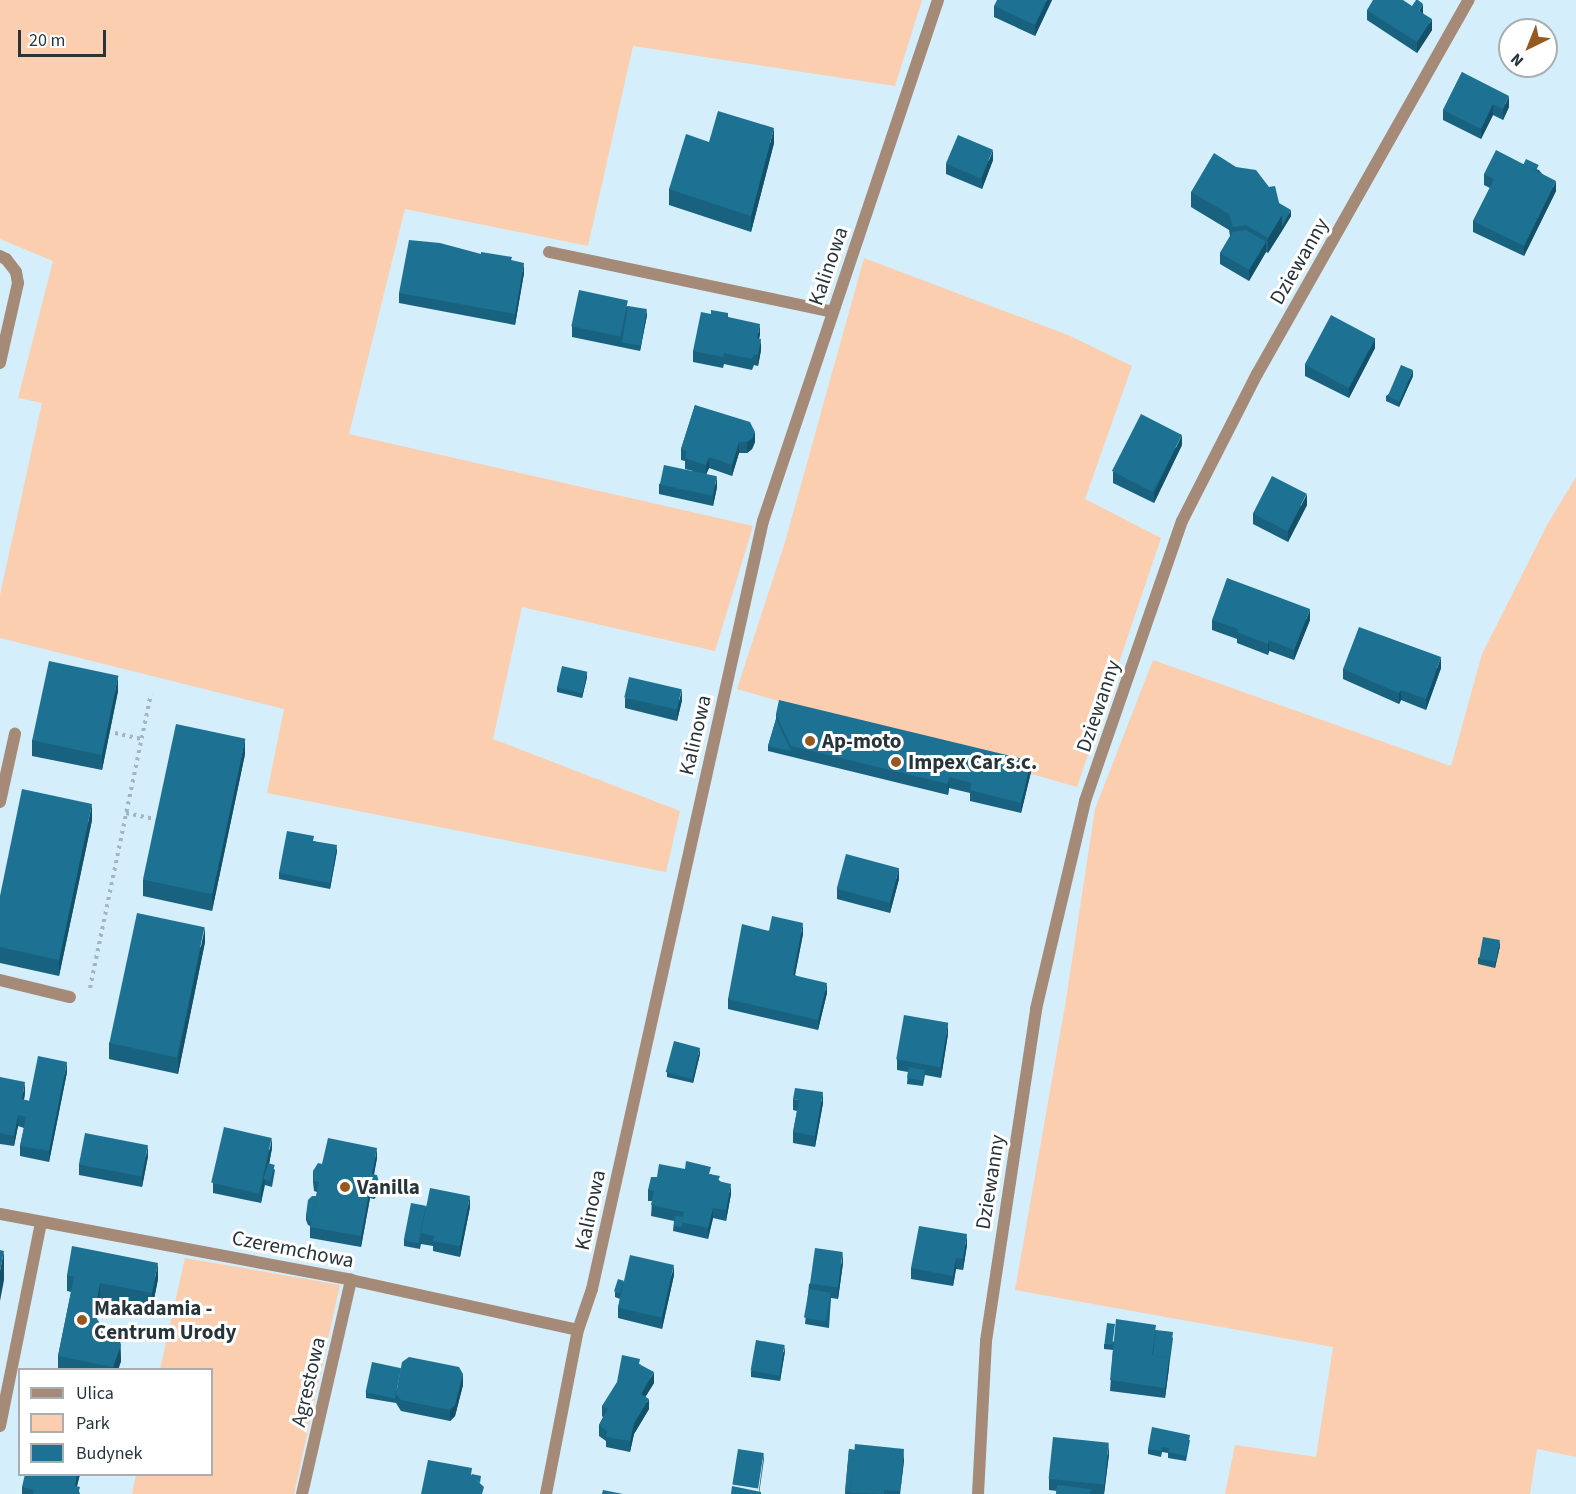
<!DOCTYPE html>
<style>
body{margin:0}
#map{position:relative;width:1576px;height:1494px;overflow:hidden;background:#d4eefb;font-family:"Source Sans 3",sans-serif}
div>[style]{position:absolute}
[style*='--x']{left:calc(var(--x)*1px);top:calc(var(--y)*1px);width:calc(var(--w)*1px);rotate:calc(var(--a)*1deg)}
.green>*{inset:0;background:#faceae}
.path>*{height:4px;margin-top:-2px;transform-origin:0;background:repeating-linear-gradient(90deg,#a0b6c0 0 3px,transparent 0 7.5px)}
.service>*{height:12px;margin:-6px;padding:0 6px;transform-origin:6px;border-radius:6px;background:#a58b77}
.minor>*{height:12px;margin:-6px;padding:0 6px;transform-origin:6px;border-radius:6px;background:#a58b77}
.wall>*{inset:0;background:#19627f}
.shaded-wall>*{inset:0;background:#145068}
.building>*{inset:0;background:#1d7294;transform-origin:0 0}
.dots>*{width:16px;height:16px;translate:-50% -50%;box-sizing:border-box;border:3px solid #fff;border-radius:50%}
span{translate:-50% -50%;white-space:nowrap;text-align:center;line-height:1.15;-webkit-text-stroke:6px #fff;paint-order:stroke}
.street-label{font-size:21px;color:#27343a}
.poi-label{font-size:21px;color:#27343a;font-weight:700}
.left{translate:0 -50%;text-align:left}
.legend{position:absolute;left:18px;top:1368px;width:195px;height:108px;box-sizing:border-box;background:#fff;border:2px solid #a9aeb0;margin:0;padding:8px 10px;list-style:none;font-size:18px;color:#27343a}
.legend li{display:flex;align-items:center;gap:12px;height:30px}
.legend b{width:30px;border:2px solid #a9aeb0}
.north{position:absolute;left:1498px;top:18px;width:60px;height:60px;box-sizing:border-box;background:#fff;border:2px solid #a9aeb0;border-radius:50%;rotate:223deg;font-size:16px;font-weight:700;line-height:24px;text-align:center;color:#27343a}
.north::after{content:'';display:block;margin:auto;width:21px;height:27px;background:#985921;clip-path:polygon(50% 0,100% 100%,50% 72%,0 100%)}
.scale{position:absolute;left:18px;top:30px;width:88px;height:27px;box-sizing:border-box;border:3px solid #27343a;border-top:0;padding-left:8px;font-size:18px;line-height:21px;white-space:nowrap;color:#27343a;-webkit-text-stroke:4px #fff;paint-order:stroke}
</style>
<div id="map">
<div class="green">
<i style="clip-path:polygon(0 0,922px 0,895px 86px,633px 46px,588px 246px,405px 209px,349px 434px,753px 526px,715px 651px,522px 607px,493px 739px,680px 811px,666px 872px,267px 793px,284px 709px,0 638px,0 595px,42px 403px,18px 398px,53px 261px,0 239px)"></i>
<i style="clip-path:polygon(864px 258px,1068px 335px,1132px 366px,1085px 499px,1161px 538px,1077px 787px,737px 689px,785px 542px)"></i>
<i style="clip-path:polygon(1576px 477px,1576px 1457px,1537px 1449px,1530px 1494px,1225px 1494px,1235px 1445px,1316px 1457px,1333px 1347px,1015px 1290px,1066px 1000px,1095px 809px,1153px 660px,1451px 766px,1482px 654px,1547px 525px)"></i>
<i style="clip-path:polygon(185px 1258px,340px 1285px,294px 1494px,132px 1494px,136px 1475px,212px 1474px,212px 1370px,160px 1369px)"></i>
</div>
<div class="path">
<i style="--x:115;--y:733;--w:27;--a:13"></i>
<i style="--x:126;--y:813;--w:30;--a:12"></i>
<i style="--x:90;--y:988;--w:300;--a:-78.3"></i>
</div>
<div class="service">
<i style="--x:549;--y:252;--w:290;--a:11.9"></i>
<i style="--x:0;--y:256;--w:7;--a:27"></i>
<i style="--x:6;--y:259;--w:16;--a:52"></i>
<i style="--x:16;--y:272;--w:11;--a:80"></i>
<i style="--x:18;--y:283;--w:82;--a:102.7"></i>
<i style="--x:0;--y:802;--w:70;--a:-77.6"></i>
<i style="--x:0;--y:980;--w:72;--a:13.7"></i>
</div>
<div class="minor">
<i style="--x:0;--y:1214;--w:357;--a:10.6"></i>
<i style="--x:351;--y:1280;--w:232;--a:12.4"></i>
<i style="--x:0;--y:1426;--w:208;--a:-78.6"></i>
<i style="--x:302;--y:1494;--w:220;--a:-77.1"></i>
<i style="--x:546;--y:1494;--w:167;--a:-79"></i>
<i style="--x:578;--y:1330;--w:43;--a:-71.1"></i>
<i style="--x:592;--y:1289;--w:787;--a:-77.45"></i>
<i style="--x:763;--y:521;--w:550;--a:-71.43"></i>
<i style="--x:978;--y:1494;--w:153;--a:-87"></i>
<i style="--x:986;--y:1341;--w:336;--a:-81.4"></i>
<i style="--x:1036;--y:1009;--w:214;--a:-76.7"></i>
<i style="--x:1085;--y:801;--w:296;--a:-70.9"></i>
<i style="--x:1182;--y:521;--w:165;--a:-63"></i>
<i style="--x:1257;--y:374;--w:430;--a:-60.5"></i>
</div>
<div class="wall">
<i style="clip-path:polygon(1052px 0,1035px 36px,994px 17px,994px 6px)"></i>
<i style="clip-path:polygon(1367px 10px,1423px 13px,1432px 30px,1417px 53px,1367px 20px)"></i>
<i style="clip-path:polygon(1462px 72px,1509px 107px,1503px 120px,1493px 115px,1481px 139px,1443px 120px,1443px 110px)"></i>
<i style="clip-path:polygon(709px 142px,774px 143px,751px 232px,669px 205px,669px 189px)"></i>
<i style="clip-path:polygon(993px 160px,982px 189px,946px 174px,946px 164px)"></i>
<i style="clip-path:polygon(1523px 164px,1539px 170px,1556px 191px,1524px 256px,1473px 232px,1473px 221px,1490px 188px,1484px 185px,1484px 174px)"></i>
<i style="clip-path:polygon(1191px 192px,1279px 203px,1291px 216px,1268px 253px,1266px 252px,1249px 281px,1220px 264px,1220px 253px,1230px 236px,1229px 230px,1191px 207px)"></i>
<i style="clip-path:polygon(481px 254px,512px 261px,524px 273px,515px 325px,399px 303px,399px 293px)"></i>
<i style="clip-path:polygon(628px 306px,647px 315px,640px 351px,572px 337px,572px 326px)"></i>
<i style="clip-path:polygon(728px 317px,760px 334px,759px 339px,761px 350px,758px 366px,754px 365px,752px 370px,724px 364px,723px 368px,693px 362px,693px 351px)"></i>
<i style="clip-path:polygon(1375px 348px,1349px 398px,1305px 376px,1305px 365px)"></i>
<i style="clip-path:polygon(1413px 376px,1399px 407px,1386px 401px,1386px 396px)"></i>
<i style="clip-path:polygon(695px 405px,755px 442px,752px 449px,747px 453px,739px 453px,732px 476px,709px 468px,706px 474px,717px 487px,713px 506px,659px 494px,659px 484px,693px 471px,685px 469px,685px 461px,681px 460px,681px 449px)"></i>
<i style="clip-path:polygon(1182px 445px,1154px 503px,1113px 483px,1113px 472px)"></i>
<i style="clip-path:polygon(1307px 505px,1288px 542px,1253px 524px,1253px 513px)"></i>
<i style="clip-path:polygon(1212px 620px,1310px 620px,1294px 660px,1269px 651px,1268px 655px,1237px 643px,1237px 639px,1212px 630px)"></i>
<i style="clip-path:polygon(1441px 668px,1426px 710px,1401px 700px,1399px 704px,1343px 679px,1343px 669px)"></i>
<i style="clip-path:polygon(587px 677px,582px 698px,557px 692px,557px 687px)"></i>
<i style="clip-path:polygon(118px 691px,102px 770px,32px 756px,32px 740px)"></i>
<i style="clip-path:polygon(625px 698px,682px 700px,677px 721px,625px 708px)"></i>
<i style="clip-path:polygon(776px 714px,1031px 772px,1021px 813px,970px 801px,970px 793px,949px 788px,948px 795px,768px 751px,768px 746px,776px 719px)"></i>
<i style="clip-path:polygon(245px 754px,212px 911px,143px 896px,143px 880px)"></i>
<i style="clip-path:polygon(92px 820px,59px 976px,0 963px,0 896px)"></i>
<i style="clip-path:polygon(314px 841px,337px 851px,330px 889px,279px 879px,279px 873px)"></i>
<i style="clip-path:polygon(899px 879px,890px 913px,837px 899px,837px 889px)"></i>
<i style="clip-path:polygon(769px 930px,803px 934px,795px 975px,827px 993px,818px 1030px,728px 1009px,728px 999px)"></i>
<i style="clip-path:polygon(205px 942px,178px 1074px,109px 1059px,109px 1043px)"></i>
<i style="clip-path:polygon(1500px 946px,1495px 968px,1478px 964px,1478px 958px)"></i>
<i style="clip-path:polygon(948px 1034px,941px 1078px,925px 1075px,923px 1086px,907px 1084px,908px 1072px,897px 1070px,897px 1059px)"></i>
<i style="clip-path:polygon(700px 1054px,693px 1083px,667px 1077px,667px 1072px)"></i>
<i style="clip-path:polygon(67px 1072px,49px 1162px,20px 1156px,20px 1146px,24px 1128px,18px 1126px,14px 1146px,0 1144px,0 1077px,25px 1093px,24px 1100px,29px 1101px)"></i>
<i style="clip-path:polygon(793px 1099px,823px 1103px,815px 1147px,793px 1143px,793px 1132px,797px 1111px,793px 1110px)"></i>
<i style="clip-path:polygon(272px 1148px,269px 1164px,275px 1170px,272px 1187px,265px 1185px,261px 1203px,213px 1193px,213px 1183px)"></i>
<i style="clip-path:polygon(148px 1156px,142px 1187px,79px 1175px,79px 1164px)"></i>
<i style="clip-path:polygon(377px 1158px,374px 1174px,379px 1193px,374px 1199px,370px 1198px,361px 1247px,310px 1238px,310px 1226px,308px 1225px,306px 1220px,306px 1215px,316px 1196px,317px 1192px,314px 1191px,313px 1182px,313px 1171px,322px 1164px)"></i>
<i style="clip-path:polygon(711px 1174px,720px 1181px,731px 1194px,726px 1221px,713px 1218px,708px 1239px,673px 1231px,674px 1221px,651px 1216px,652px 1201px,648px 1201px,648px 1190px,657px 1177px)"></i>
<i style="clip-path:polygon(426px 1206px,470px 1207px,460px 1257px,433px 1251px,433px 1246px,421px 1244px,420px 1249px,404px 1246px,404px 1240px)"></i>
<i style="clip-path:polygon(967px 1245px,963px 1270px,956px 1269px,953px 1286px,911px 1279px,911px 1268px)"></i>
<i style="clip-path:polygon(843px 1263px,838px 1299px,831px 1298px,829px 1328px,805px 1324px,809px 1284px)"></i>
<i style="clip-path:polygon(67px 1275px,158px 1279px,152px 1309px,100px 1299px,96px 1318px,104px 1329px,120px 1343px,121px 1361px,118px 1370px,58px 1370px,58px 1356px,71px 1292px,67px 1291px)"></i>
<i style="clip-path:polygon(674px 1275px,662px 1329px,618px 1318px,618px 1308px,620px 1299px,615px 1297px,615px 1292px,624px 1281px)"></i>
<i style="clip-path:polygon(1156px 1330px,1173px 1338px,1165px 1398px,1110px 1391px,1113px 1350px,1104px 1349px,1104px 1344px)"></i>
<i style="clip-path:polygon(785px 1351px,780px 1381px,751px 1377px,751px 1371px)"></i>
<i style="clip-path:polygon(640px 1364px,654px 1383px,645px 1397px,649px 1409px,634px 1434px,630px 1452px,606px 1447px,606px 1441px,599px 1436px,599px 1425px,603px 1417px,602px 1416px,602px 1406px)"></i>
<i style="clip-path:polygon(463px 1385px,455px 1416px,450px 1421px,401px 1411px,396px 1403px,366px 1398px,366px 1392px)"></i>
<i style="clip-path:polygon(1190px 1440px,1186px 1461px,1168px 1458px,1168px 1453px,1162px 1452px,1161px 1457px,1148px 1454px,1148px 1449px)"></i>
<i style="clip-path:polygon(849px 1449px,904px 1460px,900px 1494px,845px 1494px)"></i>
<i style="clip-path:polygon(1109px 1454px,1104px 1494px,1056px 1494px,1057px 1491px,1049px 1490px,1049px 1479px)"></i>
<i style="clip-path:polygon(80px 1474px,77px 1486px,80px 1494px,22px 1494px,22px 1487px)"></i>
</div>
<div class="shaded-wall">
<i style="clip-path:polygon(1047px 0,1052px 0,1035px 36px,1035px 25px)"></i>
<i style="clip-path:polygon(1423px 4px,1423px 14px,1419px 11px)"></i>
<i style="clip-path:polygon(1432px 19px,1432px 30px,1417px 53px,1417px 42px)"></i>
<i style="clip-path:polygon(1509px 96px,1509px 107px,1503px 120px,1503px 109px)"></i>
<i style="clip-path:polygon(1493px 104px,1493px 115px,1481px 139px,1481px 129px)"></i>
<i style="clip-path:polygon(774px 128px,774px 143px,751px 232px,751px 216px)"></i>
<i style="clip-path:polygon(993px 150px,993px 160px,982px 189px,982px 178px)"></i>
<i style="clip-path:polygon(1556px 181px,1556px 191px,1524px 256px,1524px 246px)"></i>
<i style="clip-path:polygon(1291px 210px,1291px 216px,1282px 231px,1282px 226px)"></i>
<i style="clip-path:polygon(1282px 215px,1282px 231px,1268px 253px,1268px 238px)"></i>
<i style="clip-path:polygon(1266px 242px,1266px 252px,1249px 281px,1249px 270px)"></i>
<i style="clip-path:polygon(524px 263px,524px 273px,515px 325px,515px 314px)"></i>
<i style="clip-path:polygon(647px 309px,647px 315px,640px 351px,640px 345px)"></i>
<i style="clip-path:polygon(760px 324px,760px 334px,757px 349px,757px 338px)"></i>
<i style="clip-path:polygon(1375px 338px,1375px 348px,1349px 398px,1349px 388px)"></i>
<i style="clip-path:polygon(761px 339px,761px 350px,758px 366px,758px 355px)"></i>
<i style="clip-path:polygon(1413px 370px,1413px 376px,1399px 407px,1399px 402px)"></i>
<i style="clip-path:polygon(755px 432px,755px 442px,752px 449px,747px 453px,747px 442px)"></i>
<i style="clip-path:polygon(1182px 435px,1182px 445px,1154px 503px,1154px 493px)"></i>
<i style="clip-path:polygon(739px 442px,739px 453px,732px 476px,732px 465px)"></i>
<i style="clip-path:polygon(709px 457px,709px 468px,706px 475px,706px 465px)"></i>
<i style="clip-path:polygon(717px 476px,717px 487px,713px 506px,713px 495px)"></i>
<i style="clip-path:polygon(1307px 494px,1307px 505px,1288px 542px,1288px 531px)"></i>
<i style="clip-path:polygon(1310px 609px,1310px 620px,1294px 660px,1294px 650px)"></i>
<i style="clip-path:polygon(1269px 640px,1269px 651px,1268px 655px,1268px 644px)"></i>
<i style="clip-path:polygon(1441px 657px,1441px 668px,1426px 710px,1426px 699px)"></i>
<i style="clip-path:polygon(587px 672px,587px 677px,582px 698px,582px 693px)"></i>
<i style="clip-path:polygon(118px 676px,118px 691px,102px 770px,102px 755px)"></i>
<i style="clip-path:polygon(682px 689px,682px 700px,677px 721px,677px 710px)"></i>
<i style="clip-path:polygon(1401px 690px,1401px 700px,1399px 704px,1399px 693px)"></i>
<i style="clip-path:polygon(245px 739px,245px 754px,212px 911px,212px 895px)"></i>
<i style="clip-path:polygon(1031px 761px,1031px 772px,1021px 813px,1021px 803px)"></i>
<i style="clip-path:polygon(949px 777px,949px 788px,948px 795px,948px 784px)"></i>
<i style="clip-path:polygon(92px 804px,92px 820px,59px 976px,59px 960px)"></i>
<i style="clip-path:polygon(337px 845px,337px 851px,330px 889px,330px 883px)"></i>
<i style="clip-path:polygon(899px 868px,899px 879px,890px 913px,890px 902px)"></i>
<i style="clip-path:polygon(803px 923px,803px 934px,793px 985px,793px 975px)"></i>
<i style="clip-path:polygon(205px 927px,205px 942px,178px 1074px,178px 1058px)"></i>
<i style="clip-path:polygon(1500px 940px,1500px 946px,1495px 968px,1495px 962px)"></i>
<i style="clip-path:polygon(827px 983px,827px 993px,818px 1030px,818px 1020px)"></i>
<i style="clip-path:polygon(948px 1023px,948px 1034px,941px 1078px,941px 1067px)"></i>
<i style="clip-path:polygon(700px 1048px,700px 1054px,693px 1083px,693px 1078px)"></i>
<i style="clip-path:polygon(67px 1062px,67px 1072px,49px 1162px,49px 1151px)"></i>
<i style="clip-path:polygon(25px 1082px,25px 1093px,22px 1110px,22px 1099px)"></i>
<i style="clip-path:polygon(823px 1092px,823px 1103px,815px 1147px,815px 1136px)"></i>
<i style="clip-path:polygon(18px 1115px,18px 1126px,14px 1146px,14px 1136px)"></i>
<i style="clip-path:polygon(272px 1138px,272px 1148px,266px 1180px,265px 1180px,261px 1203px,261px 1192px)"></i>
<i style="clip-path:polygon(148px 1145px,148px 1156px,142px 1187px,142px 1177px)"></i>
<i style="clip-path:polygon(377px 1148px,377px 1158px,372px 1185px,372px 1174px)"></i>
<i style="clip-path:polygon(379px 1182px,379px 1193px,374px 1199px,374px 1188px)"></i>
<i style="clip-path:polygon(731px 1184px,731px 1194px,726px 1221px,726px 1210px)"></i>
<i style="clip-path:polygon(370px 1187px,370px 1198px,361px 1247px,361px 1236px)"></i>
<i style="clip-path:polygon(470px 1196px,470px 1207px,460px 1257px,460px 1246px)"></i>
<i style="clip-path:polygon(713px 1208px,713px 1218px,708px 1239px,708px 1228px)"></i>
<i style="clip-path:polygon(967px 1234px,967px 1245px,963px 1270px,963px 1259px)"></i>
<i style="clip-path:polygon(4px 1251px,4px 1280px,0 1301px,0 1271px)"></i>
<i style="clip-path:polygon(843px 1252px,843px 1263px,838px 1299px,838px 1288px)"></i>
<i style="clip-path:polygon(956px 1258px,956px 1269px,953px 1286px,953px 1276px)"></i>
<i style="clip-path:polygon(158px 1263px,158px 1279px,152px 1309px,152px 1293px)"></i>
<i style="clip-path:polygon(674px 1265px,674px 1275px,662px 1329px,662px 1318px)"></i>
<i style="clip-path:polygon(100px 1283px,100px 1299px,94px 1331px,94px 1315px)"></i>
<i style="clip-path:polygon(120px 1333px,121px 1361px,118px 1370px,113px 1370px)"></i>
<i style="clip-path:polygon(785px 1345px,785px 1351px,780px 1381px,780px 1376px)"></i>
<i style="clip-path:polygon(1169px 1358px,1169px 1368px,1165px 1398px,1165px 1388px)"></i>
<i style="clip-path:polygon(654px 1372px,654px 1383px,641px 1404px,641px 1394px)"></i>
<i style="clip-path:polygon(463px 1374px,463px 1385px,455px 1416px,450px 1421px,450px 1410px)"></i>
<i style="clip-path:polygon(649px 1399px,649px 1409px,634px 1434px,630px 1452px,630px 1441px,634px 1423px)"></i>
<i style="clip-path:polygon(1109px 1443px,1109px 1454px,1104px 1494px,1104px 1486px)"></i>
<i style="clip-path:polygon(904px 1449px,904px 1460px,900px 1494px)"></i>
<i style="clip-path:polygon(764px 1453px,764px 1459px,759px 1494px,759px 1490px)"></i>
<i style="clip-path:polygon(77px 1474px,80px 1474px,75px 1494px,75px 1486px)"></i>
</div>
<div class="building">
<i style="clip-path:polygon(997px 0,1047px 0,1035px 25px,994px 6px)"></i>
<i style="clip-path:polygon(1373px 0,1403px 0,1412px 6px,1416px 0,1418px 0,1423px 4px,1419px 11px,1432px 19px,1417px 42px,1367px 10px)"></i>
<i style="clip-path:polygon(1462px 72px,1509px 96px,1503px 109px,1493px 104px,1481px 129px,1443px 110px)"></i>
<i style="clip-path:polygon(718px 111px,774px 128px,751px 216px,669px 189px,686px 134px,709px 142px)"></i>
<i style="left:958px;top:135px;width:38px;height:31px;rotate:23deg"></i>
<i style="clip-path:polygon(1496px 150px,1556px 181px,1524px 246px,1473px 221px,1494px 179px,1484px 174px)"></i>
<i style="clip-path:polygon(1214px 153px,1236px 167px,1256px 170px,1269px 187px,1275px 186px,1282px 215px,1268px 238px,1246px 225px,1233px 227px,1229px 214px,1191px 192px)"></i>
<i style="left:1526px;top:159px;width:14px;height:6px;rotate:25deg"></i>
<i style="clip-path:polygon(1279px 203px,1291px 210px,1282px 226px,1282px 215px)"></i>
<i style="clip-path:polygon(1246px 230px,1266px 242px,1249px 270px,1220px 253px,1233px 232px)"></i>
<i style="clip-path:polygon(409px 240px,440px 243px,481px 254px,481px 252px,512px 257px,511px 260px,524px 263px,515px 314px,399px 293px)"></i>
<i style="left:579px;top:290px;width:50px;height:37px;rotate:12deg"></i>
<i style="left:628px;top:306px;width:19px;height:37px;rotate:9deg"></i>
<i style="clip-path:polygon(711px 310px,728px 313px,728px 317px,760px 324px,757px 338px,761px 339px,758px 355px,754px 354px,752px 359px,724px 353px,723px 357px,693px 351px,701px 312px,711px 314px)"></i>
<i style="left:1331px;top:315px;width:50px;height:56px;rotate:28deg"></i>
<i style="left:1401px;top:365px;width:13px;height:34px;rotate:23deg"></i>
<i style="clip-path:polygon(695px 405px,750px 422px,755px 432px,752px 439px,747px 442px,739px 442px,732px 465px,709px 457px,706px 465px,685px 458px,687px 451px,681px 449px)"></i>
<i style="left:1141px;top:414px;width:46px;height:64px;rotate:27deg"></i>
<i style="left:664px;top:465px;width:54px;height:20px;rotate:12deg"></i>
<i style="left:1272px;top:476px;width:39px;height:42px;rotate:27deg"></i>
<i style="clip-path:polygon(1227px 578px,1310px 609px,1294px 650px,1269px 640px,1268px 644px,1237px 632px,1238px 629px,1212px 620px)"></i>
<i style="clip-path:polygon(1359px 627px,1441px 657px,1426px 699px,1401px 690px,1399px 693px,1343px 669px)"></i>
<i style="left:49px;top:661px;width:71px;height:81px;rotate:12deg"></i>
<i style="left:562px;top:666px;width:26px;height:22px;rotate:13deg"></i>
<i style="left:629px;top:677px;width:54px;height:21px;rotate:13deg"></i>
<i style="clip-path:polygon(779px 700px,1031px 761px,1021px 803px,970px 790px,972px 783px,949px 777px,948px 784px,791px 746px,776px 714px)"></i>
<i style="clip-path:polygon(776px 719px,784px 736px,791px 751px,768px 746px)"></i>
<i style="left:176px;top:724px;width:71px;height:159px;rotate:12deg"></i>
<i style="clip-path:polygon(22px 789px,92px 804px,59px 960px,0 947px,0 896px)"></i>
<i style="clip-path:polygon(287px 831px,314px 836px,313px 841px,337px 845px,330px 883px,279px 873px)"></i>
<i style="left:846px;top:854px;width:55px;height:36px;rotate:15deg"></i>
<i style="left:137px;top:913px;width:69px;height:133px;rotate:12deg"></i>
<i style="clip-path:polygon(772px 916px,803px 923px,793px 975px,827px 983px,818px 1020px,728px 999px,742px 924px,769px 931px)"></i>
<i style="left:1483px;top:937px;width:17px;height:22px;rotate:10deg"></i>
<i style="left:904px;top:1015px;width:45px;height:45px;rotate:10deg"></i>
<i style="left:674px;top:1041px;width:27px;height:32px;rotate:15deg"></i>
<i style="clip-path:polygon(38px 1056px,67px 1062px,49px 1151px,20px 1146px,26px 1117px,18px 1115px,14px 1136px,0 1133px,0 1077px,25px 1082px,22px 1099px,29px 1101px)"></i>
<i style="left:909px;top:1067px;width:16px;height:11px;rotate:11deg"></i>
<i style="clip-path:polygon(795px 1088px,823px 1092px,815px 1136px,793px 1132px,799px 1100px,793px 1099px)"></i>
<i style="left:224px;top:1127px;width:49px;height:57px;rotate:13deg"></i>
<i style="left:85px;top:1133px;width:64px;height:32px;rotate:11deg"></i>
<i style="clip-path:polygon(328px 1138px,377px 1148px,372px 1174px,377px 1175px,379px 1182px,374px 1188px,370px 1187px,361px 1236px,310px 1227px,319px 1182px,314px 1181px,313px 1171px,318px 1163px,322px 1164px)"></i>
<i style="clip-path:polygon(686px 1161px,711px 1167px,709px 1174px,720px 1176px,718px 1181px,731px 1184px,726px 1210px,713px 1208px,708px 1228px,681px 1222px,684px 1212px,651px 1205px,654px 1191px,648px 1190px,651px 1177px,657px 1177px,659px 1164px,685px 1169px)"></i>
<i style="left:268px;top:1163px;width:7px;height:17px;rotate:16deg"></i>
<i style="clip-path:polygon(430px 1188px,470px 1196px,460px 1246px,433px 1241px,434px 1236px,421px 1233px)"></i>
<i style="clip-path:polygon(312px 1196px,316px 1196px,311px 1221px,308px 1220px,306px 1215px,308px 1200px)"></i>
<i style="left:411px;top:1203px;width:15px;height:38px;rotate:11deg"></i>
<i style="left:675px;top:1216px;width:8px;height:10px;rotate:7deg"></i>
<i style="clip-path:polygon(919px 1226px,967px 1234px,963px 1259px,956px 1258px,953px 1276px,911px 1268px)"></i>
<i style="clip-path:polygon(72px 1246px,158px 1263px,152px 1293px,100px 1283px,94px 1315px,104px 1329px,120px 1333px,119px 1341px,121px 1345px,113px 1367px,58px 1356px,74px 1277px,67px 1275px)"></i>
<i style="left:815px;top:1248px;width:28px;height:36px;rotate:8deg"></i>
<i style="clip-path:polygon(0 1250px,4px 1251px,0 1271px)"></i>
<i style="left:630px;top:1255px;width:45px;height:54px;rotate:13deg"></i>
<i style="left:618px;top:1279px;width:6px;height:13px;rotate:18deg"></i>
<i style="left:809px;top:1289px;width:22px;height:29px;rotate:10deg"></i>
<i style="clip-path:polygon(1116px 1319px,1156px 1325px,1152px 1355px,1169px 1358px,1165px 1388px,1110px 1380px)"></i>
<i style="left:1107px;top:1323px;width:8px;height:21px;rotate:7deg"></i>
<i style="clip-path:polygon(1156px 1330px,1173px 1332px,1169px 1363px,1169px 1358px,1153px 1355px)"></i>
<i style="left:756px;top:1340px;width:29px;height:31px;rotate:10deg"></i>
<i style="clip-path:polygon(622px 1355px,640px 1359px,639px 1364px,654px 1372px,641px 1394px,649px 1399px,634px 1423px,630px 1441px,606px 1437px,607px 1431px,599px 1425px,608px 1409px,602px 1406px,617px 1382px)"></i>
<i style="clip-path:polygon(409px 1357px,459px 1367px,463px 1374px,455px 1405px,450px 1410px,401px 1400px,396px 1394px,402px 1362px)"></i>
<i style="left:372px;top:1362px;width:30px;height:31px;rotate:12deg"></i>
<i style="clip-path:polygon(1152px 1427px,1190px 1435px,1186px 1456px,1168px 1452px,1169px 1448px,1162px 1447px,1161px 1451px,1148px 1449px)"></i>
<i style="left:1053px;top:1437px;width:56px;height:42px;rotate:6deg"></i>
<i style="clip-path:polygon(855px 1444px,904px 1449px,900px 1491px,884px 1490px,884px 1494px,850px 1493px)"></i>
<i style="left:738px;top:1449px;width:26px;height:36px;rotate:9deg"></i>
<i style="clip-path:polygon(849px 1449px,855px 1450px,850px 1491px,845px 1491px)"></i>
<i style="clip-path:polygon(428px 1460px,472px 1468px,471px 1475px,484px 1487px,482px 1494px,421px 1494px)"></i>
<i style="clip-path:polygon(25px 1474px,77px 1474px,75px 1486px,80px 1487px,78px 1494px,33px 1494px,34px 1490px,22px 1487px)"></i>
<i style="clip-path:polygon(472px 1474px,481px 1476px,480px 1483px,471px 1476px)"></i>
<i style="clip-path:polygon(1057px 1485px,1091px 1489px,1090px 1494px,1056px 1494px)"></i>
<i style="clip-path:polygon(732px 1486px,761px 1492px,761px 1494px,731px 1494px)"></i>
<i style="clip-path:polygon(603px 1490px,623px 1494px,602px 1494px)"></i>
</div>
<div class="dots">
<i style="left:810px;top:741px;background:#985921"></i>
<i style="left:896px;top:762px;background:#985921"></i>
<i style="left:345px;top:1187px;background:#985921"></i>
<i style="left:82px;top:1320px;background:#985921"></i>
</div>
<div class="street-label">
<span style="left:1299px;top:261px;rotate:-60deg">Dziewanny</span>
<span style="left:828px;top:266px;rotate:-71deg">Kalinowa</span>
<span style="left:1098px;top:706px;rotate:-71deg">Dziewanny</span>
<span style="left:695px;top:735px;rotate:-77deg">Kalinowa</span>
<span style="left:990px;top:1182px;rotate:-81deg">Dziewanny</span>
<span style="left:590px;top:1210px;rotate:-78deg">Kalinowa</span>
<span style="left:293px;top:1249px;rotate:11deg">Czeremchowa</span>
<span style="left:308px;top:1382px;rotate:-77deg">Agrestowa</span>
</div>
<div class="poi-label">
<span class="left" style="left:822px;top:741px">Ap-moto</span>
<span class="left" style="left:908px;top:762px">Impex Car s.c.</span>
<span class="left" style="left:357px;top:1187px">Vanilla</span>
<span class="left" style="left:94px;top:1320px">Makadamia -<br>Centrum Urody</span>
</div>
<ul class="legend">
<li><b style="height:8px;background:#a58b77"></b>Ulica</li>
<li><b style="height:16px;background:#faceae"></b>Park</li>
<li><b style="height:16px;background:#1d7294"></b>Budynek</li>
</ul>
<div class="north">N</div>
<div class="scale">20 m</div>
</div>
